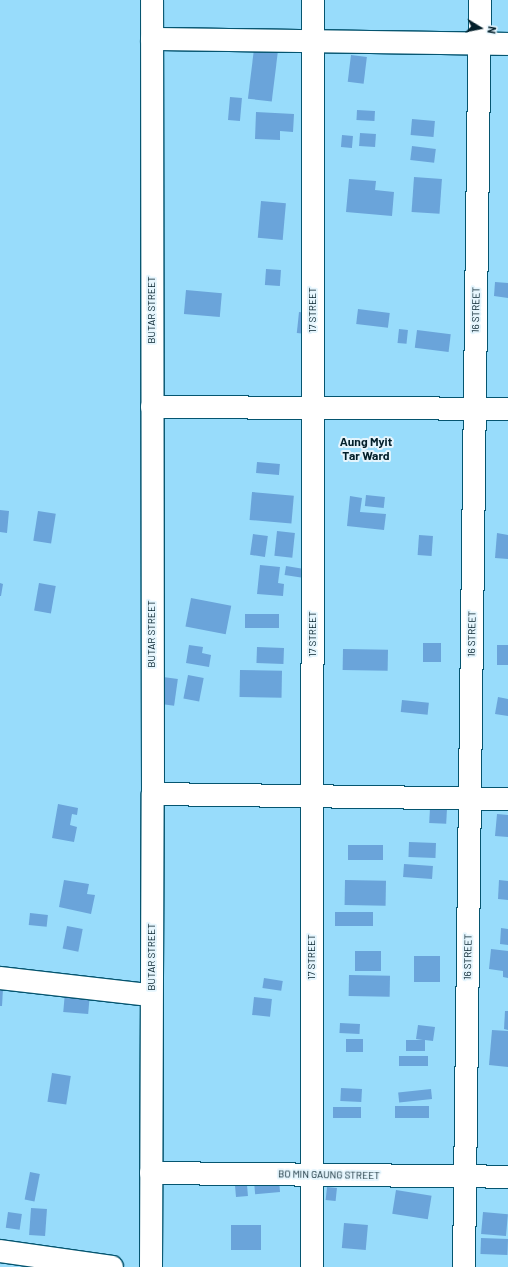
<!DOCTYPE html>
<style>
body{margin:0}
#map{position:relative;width:508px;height:1267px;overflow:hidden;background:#98dcfb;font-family:Barlow,sans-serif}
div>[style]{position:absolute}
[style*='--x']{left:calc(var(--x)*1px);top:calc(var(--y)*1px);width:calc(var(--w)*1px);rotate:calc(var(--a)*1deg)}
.building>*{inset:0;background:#6aa4da;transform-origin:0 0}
.roads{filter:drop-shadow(1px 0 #055570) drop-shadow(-1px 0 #055570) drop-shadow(0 1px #055570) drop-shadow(0 -1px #055570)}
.minor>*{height:22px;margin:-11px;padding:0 11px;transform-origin:11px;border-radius:11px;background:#fff}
span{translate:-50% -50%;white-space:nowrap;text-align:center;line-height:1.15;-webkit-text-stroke:4px #e5f5fd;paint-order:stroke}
.street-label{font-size:10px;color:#031f2a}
.quarter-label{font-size:12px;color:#031f2a;font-weight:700}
.north{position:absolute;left:460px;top:8px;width:40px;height:40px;-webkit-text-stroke:3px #e5f5fd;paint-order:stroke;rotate:100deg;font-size:11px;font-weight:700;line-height:16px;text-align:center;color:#031f2a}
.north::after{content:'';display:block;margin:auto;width:14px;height:18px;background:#031f2a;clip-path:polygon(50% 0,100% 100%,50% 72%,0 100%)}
</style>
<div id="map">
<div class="building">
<i style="left:254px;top:49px;width:24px;height:50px;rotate:7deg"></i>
<i style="left:351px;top:55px;width:16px;height:27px;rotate:7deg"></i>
<i style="left:230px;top:97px;width:12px;height:23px;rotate:5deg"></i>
<i style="left:357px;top:110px;width:18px;height:10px;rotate:3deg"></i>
<i style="clip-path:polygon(256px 112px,294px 114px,293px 132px,280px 131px,280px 140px,255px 139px)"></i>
<i style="left:412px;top:119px;width:23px;height:16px;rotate:5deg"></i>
<i style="left:360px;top:133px;width:16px;height:13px;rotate:4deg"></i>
<i style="left:342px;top:135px;width:11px;height:12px;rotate:5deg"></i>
<i style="left:412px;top:146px;width:24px;height:14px;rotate:7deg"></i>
<i style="left:414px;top:177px;width:28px;height:35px;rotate:4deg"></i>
<i style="clip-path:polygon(349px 179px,376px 181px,375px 190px,394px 192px,392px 216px,346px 212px)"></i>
<i style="left:261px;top:201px;width:25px;height:37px;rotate:5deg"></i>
<i style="left:266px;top:269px;width:15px;height:16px;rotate:4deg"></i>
<i style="clip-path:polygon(495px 282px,508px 283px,508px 298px,494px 296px)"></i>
<i style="left:186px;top:290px;width:36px;height:24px;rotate:5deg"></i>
<i style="left:358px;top:309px;width:32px;height:15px;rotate:7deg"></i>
<i style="left:299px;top:312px;width:10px;height:21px;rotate:6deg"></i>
<i style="left:399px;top:329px;width:9px;height:14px;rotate:6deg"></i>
<i style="left:417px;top:330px;width:34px;height:18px;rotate:7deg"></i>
<i style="left:257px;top:462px;width:23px;height:11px;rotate:5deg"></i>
<i style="left:252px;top:492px;width:42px;height:28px;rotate:5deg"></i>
<i style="left:366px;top:495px;width:19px;height:11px;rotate:6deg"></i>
<i style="clip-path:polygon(350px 496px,362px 498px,360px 512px,386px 514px,384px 530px,347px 526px)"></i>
<i style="clip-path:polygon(0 510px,9px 511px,7px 533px,0 532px)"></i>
<i style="left:38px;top:511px;width:18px;height:30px;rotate:9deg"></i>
<i style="left:277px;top:531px;width:18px;height:25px;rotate:6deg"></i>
<i style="clip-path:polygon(497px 533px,508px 535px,508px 559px,495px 558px)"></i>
<i style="left:253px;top:534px;width:15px;height:21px;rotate:8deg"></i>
<i style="left:419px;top:535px;width:14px;height:20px;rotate:4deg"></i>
<i style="clip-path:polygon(260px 565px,280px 567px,278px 583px,284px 584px,283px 596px,257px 594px)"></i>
<i style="left:286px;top:566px;width:20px;height:9px;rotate:9deg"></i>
<i style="clip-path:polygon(0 583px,3px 584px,1px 596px,0 596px)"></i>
<i style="left:39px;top:583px;width:17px;height:28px;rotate:10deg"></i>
<i style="left:191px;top:598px;width:41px;height:29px;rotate:11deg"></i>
<i style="left:245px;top:614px;width:34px;height:14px"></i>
<i style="left:423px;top:643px;width:18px;height:19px"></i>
<i style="clip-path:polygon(189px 645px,203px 647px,202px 653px,211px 655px,209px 667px,186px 663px)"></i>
<i style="left:497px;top:645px;width:11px;height:20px"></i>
<i style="left:257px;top:647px;width:27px;height:16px;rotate:2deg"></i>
<i style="left:343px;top:649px;width:45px;height:21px;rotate:1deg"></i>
<i style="left:240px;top:670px;width:42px;height:27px;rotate:1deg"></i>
<i style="left:188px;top:675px;width:16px;height:24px;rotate:11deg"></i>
<i style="left:163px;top:677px;width:15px;height:27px;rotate:8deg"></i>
<i style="clip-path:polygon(498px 697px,508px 699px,508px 716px,495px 714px)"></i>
<i style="left:402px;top:700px;width:27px;height:12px;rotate:6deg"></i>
<i style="clip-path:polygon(58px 804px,78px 808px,77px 815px,72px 814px,70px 825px,77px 827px,74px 842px,52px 838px)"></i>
<i style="left:430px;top:808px;width:17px;height:15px;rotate:3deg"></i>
<i style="clip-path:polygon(497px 814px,508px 815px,508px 837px,495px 836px)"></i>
<i style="left:409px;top:842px;width:27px;height:15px;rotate:2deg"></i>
<i style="left:348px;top:845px;width:35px;height:15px"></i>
<i style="left:404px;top:864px;width:29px;height:13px;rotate:4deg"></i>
<i style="clip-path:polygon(64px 880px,89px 884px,87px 894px,95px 895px,91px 914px,59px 907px)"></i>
<i style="left:345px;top:880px;width:41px;height:25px;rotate:1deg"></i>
<i style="clip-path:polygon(499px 880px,508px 881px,508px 900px,498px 899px)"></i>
<i style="left:335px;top:912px;width:38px;height:14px"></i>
<i style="left:30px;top:913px;width:18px;height:12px;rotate:6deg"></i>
<i style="left:67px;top:926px;width:16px;height:23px;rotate:11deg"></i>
<i style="clip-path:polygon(501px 928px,508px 929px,508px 945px,500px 944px)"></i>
<i style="clip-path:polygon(491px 949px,508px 951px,508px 978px,503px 977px,503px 971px,489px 969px)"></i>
<i style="left:355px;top:951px;width:26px;height:20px"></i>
<i style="left:414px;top:956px;width:26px;height:26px"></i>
<i style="left:349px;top:975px;width:41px;height:21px;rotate:1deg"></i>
<i style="left:264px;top:978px;width:19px;height:10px;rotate:9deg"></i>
<i style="clip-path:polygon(0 989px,3px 989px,2px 1006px,0 1006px)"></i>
<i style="left:65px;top:992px;width:25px;height:20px;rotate:5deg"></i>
<i style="left:254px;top:997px;width:18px;height:18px;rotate:6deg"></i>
<i style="clip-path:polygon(505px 1011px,508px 1011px,508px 1030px,504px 1029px)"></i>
<i style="left:340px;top:1023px;width:20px;height:10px;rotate:3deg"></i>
<i style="clip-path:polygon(418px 1025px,435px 1027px,433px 1041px,425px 1040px,425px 1051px,406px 1051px,406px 1040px,423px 1040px,416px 1039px)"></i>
<i style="clip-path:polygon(492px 1030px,508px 1031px,508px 1067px,489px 1065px)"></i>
<i style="left:346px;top:1039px;width:17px;height:13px"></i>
<i style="left:428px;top:1056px;width:10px;height:29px;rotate:90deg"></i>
<i style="left:52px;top:1073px;width:19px;height:29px;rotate:9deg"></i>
<i style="left:341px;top:1088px;width:21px;height:13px;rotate:3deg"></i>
<i style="left:431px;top:1089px;width:10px;height:33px;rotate:84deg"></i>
<i style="left:395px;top:1106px;width:34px;height:12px"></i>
<i style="left:333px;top:1107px;width:28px;height:11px"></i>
<i style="left:30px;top:1172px;width:10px;height:28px;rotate:11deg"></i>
<i style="left:279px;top:1180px;width:12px;height:25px;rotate:85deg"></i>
<i style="left:247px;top:1185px;width:11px;height:12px;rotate:85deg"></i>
<i style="left:327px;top:1187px;width:10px;height:13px;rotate:6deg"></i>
<i style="left:396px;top:1190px;width:36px;height:24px;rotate:9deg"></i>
<i style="left:31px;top:1208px;width:16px;height:27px;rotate:4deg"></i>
<i style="left:8px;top:1212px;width:14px;height:16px;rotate:8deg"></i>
<i style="left:483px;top:1212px;width:25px;height:22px;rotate:5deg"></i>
<i style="left:344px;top:1223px;width:24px;height:25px;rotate:5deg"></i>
<i style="left:231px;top:1225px;width:30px;height:25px"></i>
<i style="left:481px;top:1238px;width:27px;height:16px;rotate:2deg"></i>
</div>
<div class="roads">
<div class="minor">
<i style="--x:152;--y:39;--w:356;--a:0.8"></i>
<i style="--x:152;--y:407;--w:356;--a:0.3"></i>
<i style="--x:153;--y:794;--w:355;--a:0.8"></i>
<i style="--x:0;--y:978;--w:142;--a:6.5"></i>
<i style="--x:151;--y:1173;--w:357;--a:0.6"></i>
<i style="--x:0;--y:1251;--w:113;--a:8.1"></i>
<i style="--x:151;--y:1267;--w:473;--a:-89.8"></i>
<i style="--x:153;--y:794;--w:794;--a:-90.07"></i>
<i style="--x:312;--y:1267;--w:1267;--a:-89.95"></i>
<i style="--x:464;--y:1267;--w:1267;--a:-89.28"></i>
</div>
</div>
<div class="street-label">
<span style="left:152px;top:310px;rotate:-90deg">BUTAR STREET</span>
<span style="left:313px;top:310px;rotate:-90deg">17 STREET</span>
<span style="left:476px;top:310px;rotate:-89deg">16 STREET</span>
<span style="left:152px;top:634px;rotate:-90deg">BUTAR STREET</span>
<span style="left:313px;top:634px;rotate:-90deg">17 STREET</span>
<span style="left:472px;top:634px;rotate:-89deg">16 STREET</span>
<span style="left:152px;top:957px;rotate:-90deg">BUTAR STREET</span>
<span style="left:312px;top:957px;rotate:-90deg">17 STREET</span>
<span style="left:468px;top:957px;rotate:-89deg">16 STREET</span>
<span style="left:329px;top:1175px;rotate:1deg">BO MIN GAUNG STREET</span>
</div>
<div class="quarter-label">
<span style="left:366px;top:449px">Aung Myit<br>Tar Ward</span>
</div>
<div class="north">N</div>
</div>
